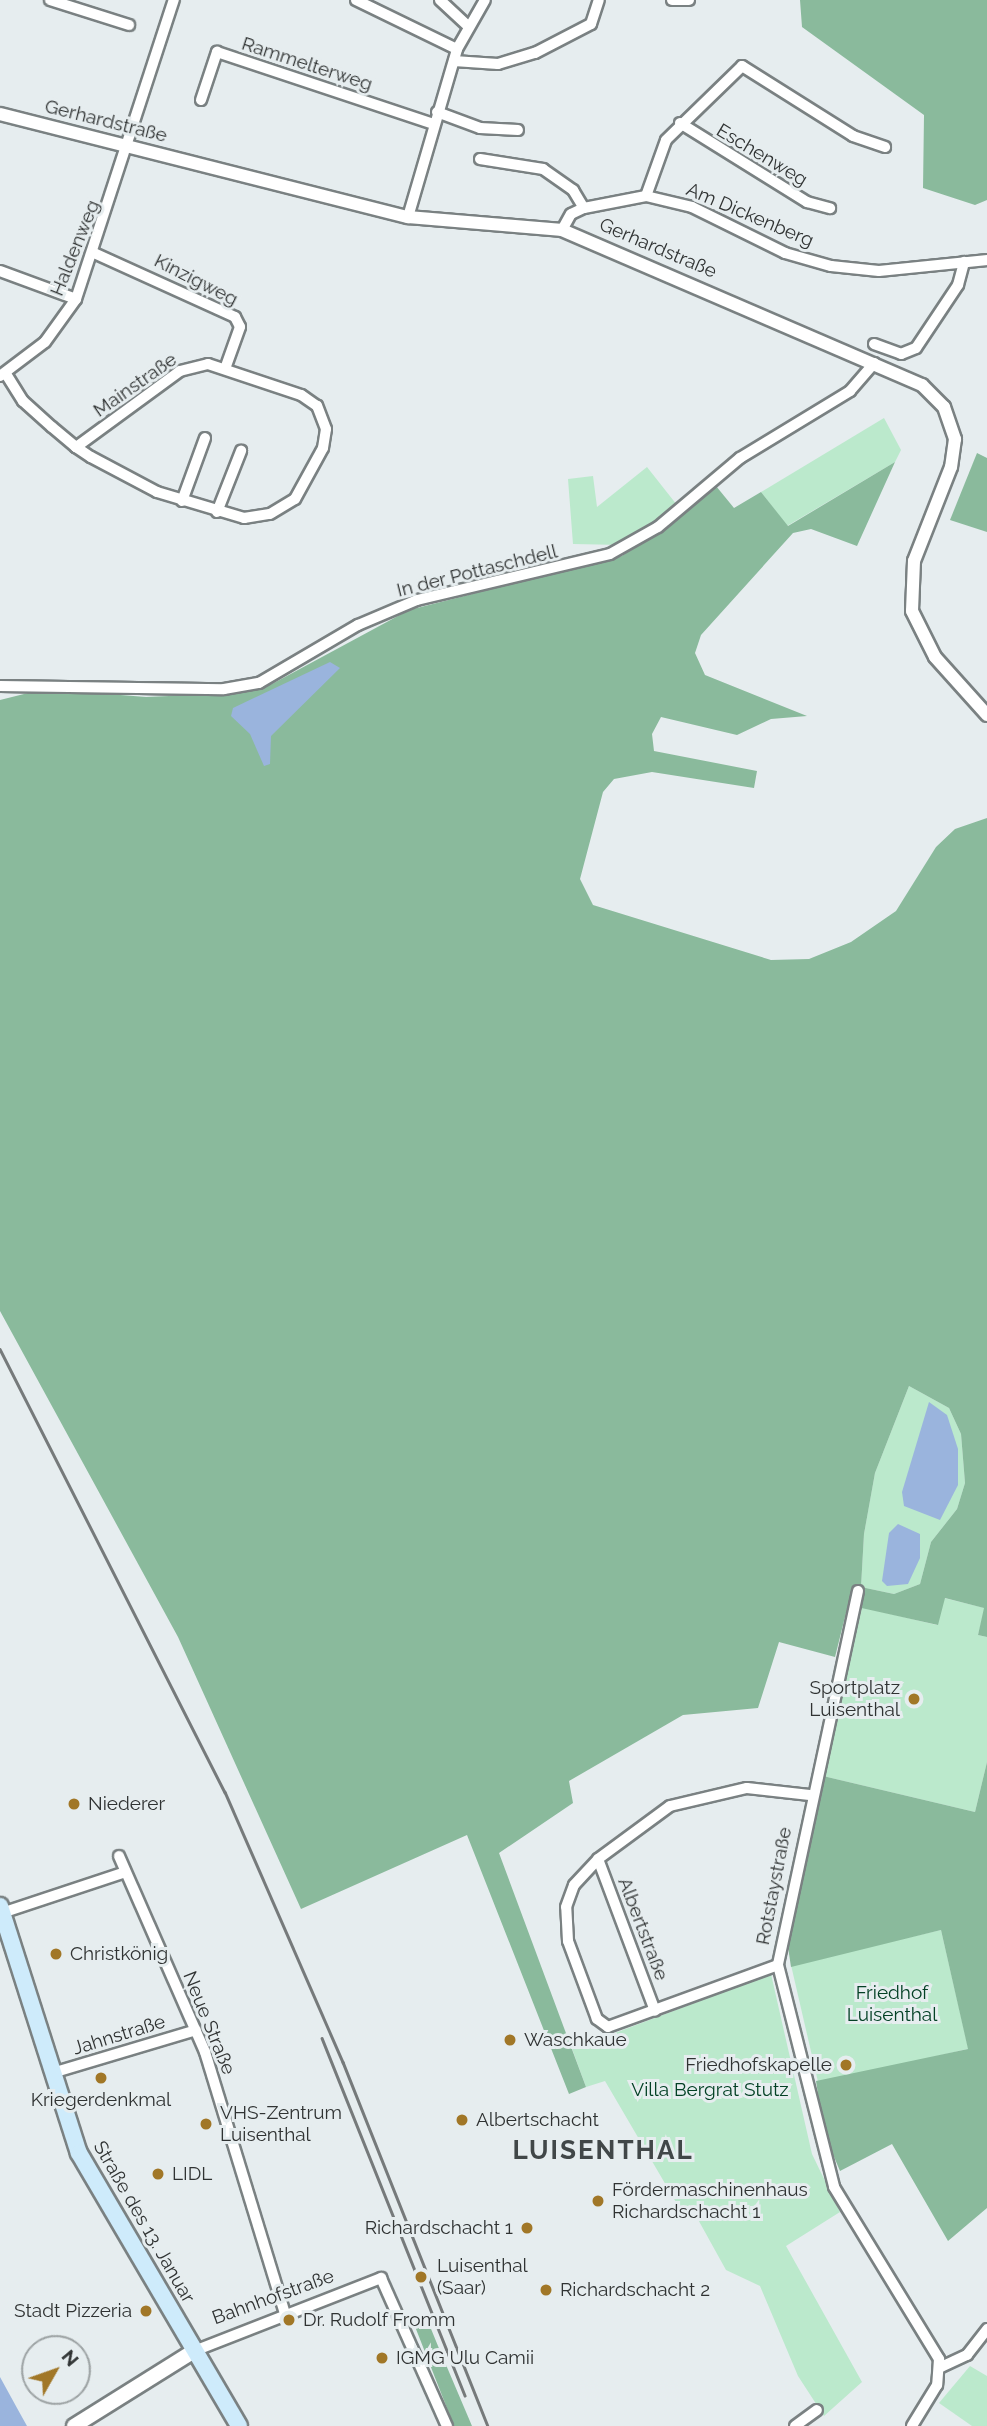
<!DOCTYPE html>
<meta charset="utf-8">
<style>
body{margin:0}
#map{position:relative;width:987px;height:2426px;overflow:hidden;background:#e6edef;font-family:Raleway,sans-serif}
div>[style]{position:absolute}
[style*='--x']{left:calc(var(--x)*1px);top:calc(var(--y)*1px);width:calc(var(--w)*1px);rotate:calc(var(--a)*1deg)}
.green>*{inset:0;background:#bbe9cc;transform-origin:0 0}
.forest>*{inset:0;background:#8aba9c}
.water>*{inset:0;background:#9ab4dd}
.roads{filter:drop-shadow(2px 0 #7a8182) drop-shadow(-2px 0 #7a8182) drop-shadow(0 2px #7a8182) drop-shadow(0 -2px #7a8182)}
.minor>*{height:10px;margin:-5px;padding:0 5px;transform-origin:5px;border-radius:5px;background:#fff}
.tertiary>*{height:12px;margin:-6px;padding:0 6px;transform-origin:6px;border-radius:6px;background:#fff}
.secondary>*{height:14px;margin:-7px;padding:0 7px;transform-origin:7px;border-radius:7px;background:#fff}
.primary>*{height:16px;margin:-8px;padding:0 8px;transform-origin:8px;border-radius:8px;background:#ceebfb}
.rail>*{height:2.5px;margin:-1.25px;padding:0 1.25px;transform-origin:1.25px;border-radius:1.25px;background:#767a7b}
.dots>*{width:19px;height:19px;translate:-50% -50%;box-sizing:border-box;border:4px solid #e6edef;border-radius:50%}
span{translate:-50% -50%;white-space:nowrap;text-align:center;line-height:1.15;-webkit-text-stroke:6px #e6edef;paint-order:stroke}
.street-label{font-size:19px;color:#303333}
.poi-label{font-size:19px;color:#303333}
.right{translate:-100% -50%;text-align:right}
.left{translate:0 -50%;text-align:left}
.park-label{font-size:19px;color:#034125}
.district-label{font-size:26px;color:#414748;font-weight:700;letter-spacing:2px}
.north{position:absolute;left:21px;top:2335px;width:70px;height:70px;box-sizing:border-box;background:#e6edef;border:2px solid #9da3a4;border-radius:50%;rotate:50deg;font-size:19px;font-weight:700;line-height:28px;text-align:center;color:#303333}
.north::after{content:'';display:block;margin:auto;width:24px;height:32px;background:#a17727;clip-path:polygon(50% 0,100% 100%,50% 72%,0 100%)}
</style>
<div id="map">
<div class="green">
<i style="clip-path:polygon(884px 418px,901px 450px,895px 462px,787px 526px,761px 492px)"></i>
<i style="clip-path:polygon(647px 467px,677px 505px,622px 545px,573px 544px,568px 479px,593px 476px,597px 507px)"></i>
<i style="clip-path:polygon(909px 1386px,949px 1408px,961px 1434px,965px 1483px,957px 1509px,931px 1542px,920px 1584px,894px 1594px,861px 1587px,864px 1534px,875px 1473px)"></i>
<i style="clip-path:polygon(944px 1598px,985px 1608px,978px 1635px,987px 1637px,987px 1762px,975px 1812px,823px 1776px,861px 1607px,937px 1625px)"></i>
<i style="left:941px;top:1930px;width:122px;height:154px;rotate:77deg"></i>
<i style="clip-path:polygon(771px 1974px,812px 2154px,840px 2212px,786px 2246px,862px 2382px,824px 2416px,798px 2376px,760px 2286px,726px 2270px,690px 2205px,680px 2209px,605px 2081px,586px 2087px,570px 2043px,607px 2036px)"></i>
<i style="clip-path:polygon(970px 2366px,987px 2376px,987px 2426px,972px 2426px,939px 2403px)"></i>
</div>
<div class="forest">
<i style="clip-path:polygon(800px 0,987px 0,987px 200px,975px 205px,923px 188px,924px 115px,802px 27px)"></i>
<i style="clip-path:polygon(977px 453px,987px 458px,987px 532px,950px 520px)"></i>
<i style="clip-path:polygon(evenodd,895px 462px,857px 546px,811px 529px,793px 533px,701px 635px,695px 653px,705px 675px,807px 716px,771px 719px,737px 735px,661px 717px,652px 734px,654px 751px,757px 771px,754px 788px,652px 772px,614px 779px,603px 792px,580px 879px,593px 905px,771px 960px,809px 959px,851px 942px,896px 911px,936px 847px,955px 829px,987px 818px,987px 1637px,978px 1635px,984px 1608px,945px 1598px,938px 1625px,848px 1605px,835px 1657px,779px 1642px,758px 1708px,683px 1715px,569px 1781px,573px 1803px,499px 1853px,586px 2087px,569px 2094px,467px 1835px,301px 1909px,178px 1637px,0 1311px,0 700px,44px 689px,146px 697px,238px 693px,272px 684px,409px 610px,622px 556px,716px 486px,734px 508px,761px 492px,788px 526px,895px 462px,909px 1386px,949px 1408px,961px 1434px,965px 1483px,957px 1509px,931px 1542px,920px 1584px,894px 1594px,861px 1587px,864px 1534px,875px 1473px,909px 1386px)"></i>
<i style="clip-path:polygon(987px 1762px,987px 2208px,948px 2241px,892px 2144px,840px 2171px,824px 2133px,816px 2081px,968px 2049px,941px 1930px,791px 1967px,788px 1947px,823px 1776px,975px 1812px)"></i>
<i style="clip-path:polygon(427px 2319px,438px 2346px,472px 2426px,454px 2426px,414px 2324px)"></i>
</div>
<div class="water">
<i style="clip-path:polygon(330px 662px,340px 668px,271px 736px,270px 764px,264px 766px,250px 734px,231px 716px,233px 708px)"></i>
<i style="clip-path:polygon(929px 1402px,947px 1415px,958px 1449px,958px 1485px,940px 1520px,904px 1506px,902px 1492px)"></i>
<i style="clip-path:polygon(898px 1524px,920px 1534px,920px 1558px,908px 1584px,887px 1586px,882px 1581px,889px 1533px)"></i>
<i style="clip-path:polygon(0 2377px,17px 2408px,27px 2426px,0 2426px)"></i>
</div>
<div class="roads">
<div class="minor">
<i style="--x:50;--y:0;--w:83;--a:17.6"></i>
<i style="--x:356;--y:0;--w:112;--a:25.9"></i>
<i style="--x:440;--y:0;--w:38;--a:43"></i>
<i style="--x:672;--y:0;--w:17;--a:0"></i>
<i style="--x:454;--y:61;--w:44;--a:3.9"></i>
<i style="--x:498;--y:64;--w:39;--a:-17"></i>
<i style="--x:535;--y:53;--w:63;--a:-27.4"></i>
<i style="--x:591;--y:24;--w:25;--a:-72"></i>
<i style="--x:201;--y:100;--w:51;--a:-71.6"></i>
<i style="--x:217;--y:52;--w:229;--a:18.4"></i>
<i style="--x:437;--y:112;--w:46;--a:20.4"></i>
<i style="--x:480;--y:128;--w:38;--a:3"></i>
<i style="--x:680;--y:123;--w:150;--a:31.9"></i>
<i style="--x:807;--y:202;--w:24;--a:15"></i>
<i style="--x:480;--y:159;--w:64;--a:9"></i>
<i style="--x:543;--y:169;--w:37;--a:35"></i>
<i style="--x:573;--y:190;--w:21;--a:59"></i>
<i style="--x:646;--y:196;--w:59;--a:-70.3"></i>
<i style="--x:666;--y:140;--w:106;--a:-44.2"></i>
<i style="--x:742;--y:66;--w:131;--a:32.2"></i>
<i style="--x:853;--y:136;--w:34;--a:19"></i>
<i style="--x:408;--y:217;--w:175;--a:-73.7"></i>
<i style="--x:457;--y:49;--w:56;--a:-60.3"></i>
<i style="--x:562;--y:230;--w:18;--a:-61"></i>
<i style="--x:571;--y:214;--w:14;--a:-25"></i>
<i style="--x:584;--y:208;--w:63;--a:-11"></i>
<i style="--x:646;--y:196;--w:47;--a:13.4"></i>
<i style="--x:692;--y:207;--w:104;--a:26.3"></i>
<i style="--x:785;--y:253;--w:48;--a:15.8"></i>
<i style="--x:831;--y:266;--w:48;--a:5.9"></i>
<i style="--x:879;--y:271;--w:109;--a:-5.8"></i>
<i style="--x:94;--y:253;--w:155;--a:24.4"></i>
<i style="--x:235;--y:317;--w:11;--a:63"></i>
<i style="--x:240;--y:327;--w:41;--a:109.7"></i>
<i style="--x:0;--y:271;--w:81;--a:20.2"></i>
<i style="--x:874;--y:344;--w:29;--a:20"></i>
<i style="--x:901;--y:354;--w:16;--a:-22"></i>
<i style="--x:916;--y:348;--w:76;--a:-56.3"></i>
<i style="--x:958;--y:285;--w:24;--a:-75"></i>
<i style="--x:6;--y:374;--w:32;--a:58"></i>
<i style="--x:23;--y:401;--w:39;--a:42"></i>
<i style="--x:52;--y:427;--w:31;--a:40"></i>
<i style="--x:76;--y:447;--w:18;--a:34"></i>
<i style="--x:91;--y:457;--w:75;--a:27.9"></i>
<i style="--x:157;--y:492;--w:91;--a:16.6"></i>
<i style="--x:244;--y:518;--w:26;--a:-9"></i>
<i style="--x:270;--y:514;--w:29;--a:-31"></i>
<i style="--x:295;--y:499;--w:58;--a:-61.2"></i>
<i style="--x:323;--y:448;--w:19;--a:-81"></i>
<i style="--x:326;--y:429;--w:25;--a:-111"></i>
<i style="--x:317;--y:406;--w:19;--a:-145"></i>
<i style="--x:301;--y:395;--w:98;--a:-161.6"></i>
<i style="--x:208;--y:364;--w:29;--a:166"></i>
<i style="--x:180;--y:371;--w:129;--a:143.8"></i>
<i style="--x:0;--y:376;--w:56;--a:-37.1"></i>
<i style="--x:45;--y:342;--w:53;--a:-54.2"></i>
<i style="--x:76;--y:299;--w:315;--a:-71.9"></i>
<i style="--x:182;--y:501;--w:67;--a:-69.9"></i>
<i style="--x:217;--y:512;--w:66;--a:-68.5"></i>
<i style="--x:0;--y:686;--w:224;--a:0.8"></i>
<i style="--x:224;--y:689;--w:36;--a:-10"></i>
<i style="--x:259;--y:683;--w:115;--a:-30.4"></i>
<i style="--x:358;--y:625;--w:64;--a:-23"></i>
<i style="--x:417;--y:600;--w:198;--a:-13.4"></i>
<i style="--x:610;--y:554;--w:55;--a:-29.4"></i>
<i style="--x:658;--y:527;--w:107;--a:-40.1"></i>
<i style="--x:740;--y:458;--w:129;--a:-31.3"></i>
<i style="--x:850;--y:391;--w:37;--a:-49"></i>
<i style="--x:858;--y:1591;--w:382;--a:102.1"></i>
<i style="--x:778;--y:1965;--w:229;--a:75.8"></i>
<i style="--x:834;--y:2187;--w:202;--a:58.6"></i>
<i style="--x:939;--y:2359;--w:26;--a:94"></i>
<i style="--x:937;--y:2385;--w:48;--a:121.4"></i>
<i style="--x:119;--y:1856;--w:214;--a:66.3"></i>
<i style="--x:205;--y:2052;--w:273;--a:73"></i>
<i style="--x:598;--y:1859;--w:162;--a:69.4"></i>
<i style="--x:2;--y:1913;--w:130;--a:-18.4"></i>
<i style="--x:778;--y:1965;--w:181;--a:160"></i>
<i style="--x:608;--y:2027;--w:14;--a:-144"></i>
<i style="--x:597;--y:2019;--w:83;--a:-110.4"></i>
<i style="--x:568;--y:1941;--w:34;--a:-93"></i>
<i style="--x:566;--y:1907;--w:23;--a:-70"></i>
<i style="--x:574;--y:1885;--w:35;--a:-47"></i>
<i style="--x:598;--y:1859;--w:89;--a:-36.4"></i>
<i style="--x:670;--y:1806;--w:79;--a:-13.2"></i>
<i style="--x:747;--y:1788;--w:63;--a:6.3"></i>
<i style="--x:52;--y:2073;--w:150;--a:-16.6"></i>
<i style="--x:194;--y:2351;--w:201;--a:-21.3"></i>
<i style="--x:381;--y:2278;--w:162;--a:66"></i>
<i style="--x:941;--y:2367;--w:29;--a:-25"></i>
<i style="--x:967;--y:2355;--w:33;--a:-52"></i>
<i style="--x:795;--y:2426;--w:27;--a:-36"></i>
</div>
<div class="tertiary">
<i style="--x:0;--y:114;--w:421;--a:14.2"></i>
<i style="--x:408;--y:217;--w:155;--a:4.8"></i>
<i style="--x:562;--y:230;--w:392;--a:23.3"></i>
<i style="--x:922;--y:385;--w:31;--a:45"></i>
<i style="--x:944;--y:407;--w:34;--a:71"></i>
<i style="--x:955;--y:439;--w:28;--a:98"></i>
<i style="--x:951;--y:467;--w:101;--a:111.5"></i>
<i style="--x:914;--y:561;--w:50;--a:92.3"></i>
<i style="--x:912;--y:611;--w:51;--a:63.4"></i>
<i style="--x:935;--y:657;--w:78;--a:48.1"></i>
</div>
<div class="secondary">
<i style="--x:74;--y:2426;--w:142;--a:-32"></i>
</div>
<div class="primary">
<i style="--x:0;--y:1906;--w:259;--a:72.3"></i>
<i style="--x:79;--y:2153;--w:316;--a:59.6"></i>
</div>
</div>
<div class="rail">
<i style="--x:0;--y:1349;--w:497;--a:63.1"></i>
<i style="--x:225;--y:1792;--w:295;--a:66.4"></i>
<i style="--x:343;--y:2062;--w:392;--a:68.3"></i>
<i style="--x:322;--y:2038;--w:385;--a:68.2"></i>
</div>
<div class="dots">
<i style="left:914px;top:1699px;background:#a17727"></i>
<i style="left:74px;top:1804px;background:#a17727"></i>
<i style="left:56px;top:1954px;background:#a17727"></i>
<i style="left:510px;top:2040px;background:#a17727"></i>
<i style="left:846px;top:2065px;background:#a17727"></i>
<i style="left:101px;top:2078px;background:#a17727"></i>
<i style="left:462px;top:2120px;background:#a17727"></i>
<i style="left:206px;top:2124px;background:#a17727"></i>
<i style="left:158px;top:2174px;background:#a17727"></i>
<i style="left:598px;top:2201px;background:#a17727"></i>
<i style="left:527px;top:2228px;background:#a17727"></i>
<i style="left:421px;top:2277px;background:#a17727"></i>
<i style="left:546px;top:2290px;background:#a17727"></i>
<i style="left:146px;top:2311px;background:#a17727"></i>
<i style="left:289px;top:2320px;background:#a17727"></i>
<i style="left:382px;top:2358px;background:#a17727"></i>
</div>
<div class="street-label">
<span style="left:307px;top:64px;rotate:18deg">Rammelterweg</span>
<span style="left:106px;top:121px;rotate:14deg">Gerhardstraße</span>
<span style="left:762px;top:155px;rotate:31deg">Eschenweg</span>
<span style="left:750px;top:215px;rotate:23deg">Am Dickenberg</span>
<span style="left:75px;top:248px;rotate:-68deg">Haldenweg</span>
<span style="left:658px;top:248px;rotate:23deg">Gerhardstraße</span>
<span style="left:196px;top:280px;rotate:27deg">Kinzigweg</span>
<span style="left:135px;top:385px;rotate:-35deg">Mainstraße</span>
<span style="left:477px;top:571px;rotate:-14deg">In der Pottaschdell</span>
<span style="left:774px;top:1886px;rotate:-79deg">Rotstaystraße</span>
<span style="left:643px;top:1929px;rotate:69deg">Albertstraße</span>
<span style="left:209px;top:2023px;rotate:68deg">Neue Straße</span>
<span style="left:119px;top:2035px;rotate:-17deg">Jahnstraße</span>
<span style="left:144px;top:2222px;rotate:60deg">Straße des 13. Januar</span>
<span style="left:273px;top:2297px;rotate:-20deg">Bahnhofstraße</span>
</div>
<div class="poi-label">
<span class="right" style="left:900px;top:1699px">Sportplatz<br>Luisenthal</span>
<span class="left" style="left:88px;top:1804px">Niederer</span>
<span class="left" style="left:70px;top:1954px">Christkönig</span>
<span class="left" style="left:524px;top:2040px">Waschkaue</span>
<span class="right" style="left:832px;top:2065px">Friedhofskapelle</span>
<span style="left:101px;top:2100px">Kriegerdenkmal</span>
<span class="left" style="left:220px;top:2124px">VHS-Zentrum<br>Luisenthal</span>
<span class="left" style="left:476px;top:2120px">Albertschacht</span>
<span class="left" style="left:172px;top:2174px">LIDL</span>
<span class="left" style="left:612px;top:2201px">Fördermaschinenhaus<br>Richardschacht 1</span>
<span class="right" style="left:513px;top:2228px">Richardschacht 1</span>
<span class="left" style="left:437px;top:2277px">Luisenthal<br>(Saar)</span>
<span class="left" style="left:560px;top:2290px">Richardschacht 2</span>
<span class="right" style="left:132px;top:2311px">Stadt Pizzeria</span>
<span class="left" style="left:303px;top:2320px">Dr. Rudolf Fromm</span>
<span class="left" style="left:396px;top:2358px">IGMG Ulu Camii</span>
</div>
<div class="park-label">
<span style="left:892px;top:2004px">Friedhof<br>Luisenthal</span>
<span style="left:710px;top:2090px">Villa Bergrat Stutz</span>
</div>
<div class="district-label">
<span style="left:603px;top:2151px">LUISENTHAL</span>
</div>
<div class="north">N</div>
</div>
